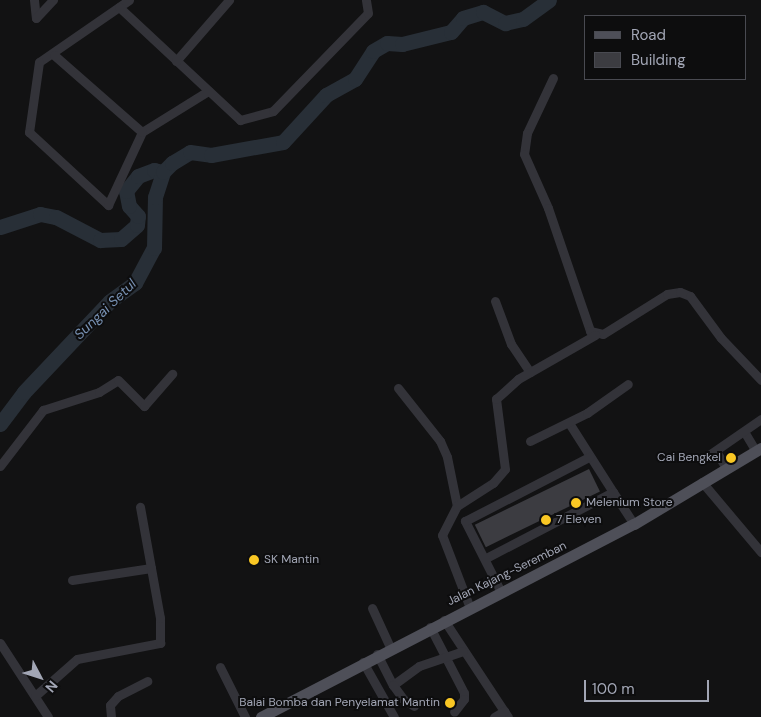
<!DOCTYPE html>
<style>
body{margin:0}
#map{position:relative;width:761px;height:717px;overflow:hidden;background:#121213;font-family:"DM Sans",sans-serif}
div>[style]{position:absolute}
[style*='--x']{left:calc(var(--x)*1px);top:calc(var(--y)*1px);width:calc(var(--w)*1px);rotate:calc(var(--a)*1deg)}
.river>*{height:15px;margin:-7.5px;padding:0 7.5px;transform-origin:7.5px;border-radius:7.5px;background:#282f37}
.building>*{inset:0;background:#3c3c41;transform-origin:0 0}
.minor>*{height:9px;margin:-4.5px;padding:0 4.5px;transform-origin:4.5px;border-radius:4.5px;background:#333339}
.major>*{height:11px;margin:-5.5px;padding:0 5.5px;transform-origin:5.5px;border-radius:5.5px;background:#4e4f58}
.dots>*{width:14px;height:14px;translate:-50% -50%;box-sizing:border-box;border:2px solid #0d0d0e;border-radius:50%}
span{translate:-50% -50%;white-space:nowrap;text-align:center;line-height:1.15;-webkit-text-stroke:4px #0d0d0e;paint-order:stroke}
.poi-label{font-size:12px;color:#a2a6b5}
.right{translate:-100% -50%;text-align:right}
.left{translate:0 -50%;text-align:left}
.street-label{font-size:12px;color:#a2a6b5}
.water-label{font-size:14px;color:#7790b2;font-style:italic}
.legend{position:absolute;left:584px;top:15px;width:162px;height:65px;box-sizing:border-box;background:#0d0d0e;border:1px solid #494a51;margin:0;padding:6px 9px;list-style:none;font-size:15px;color:#a2a6b5}
.legend li{display:flex;align-items:center;gap:10px;height:25px}
.legend b{width:25px;border:1px solid #494a51}
.north{position:absolute;left:15px;top:652px;width:50px;height:50px;-webkit-text-stroke:4px #0d0d0e;paint-order:stroke;rotate:130deg;font-size:14px;font-weight:700;line-height:20px;text-align:center;color:#a2a6b5}
.north::after{content:'';display:block;margin:auto;width:18px;height:22px;background:#a2a6b5;clip-path:polygon(50% 0,100% 100%,50% 72%,0 100%)}
.scale{position:absolute;left:584px;top:680px;width:125px;height:22px;box-sizing:border-box;border:2px solid #a2a6b5;border-top:0;padding-left:6px;font-size:15px;line-height:18px;white-space:nowrap;color:#a2a6b5;-webkit-text-stroke:4px #0d0d0e;paint-order:stroke}
</style>
<div id="map">
<div class="river">
<i style="--x:0;--y:227;--w:42;--a:-18"></i>
<i style="--x:40;--y:214;--w:16;--a:11"></i>
<i style="--x:56;--y:217;--w:50;--a:27.6"></i>
<i style="--x:100;--y:240;--w:21;--a:-3"></i>
<i style="--x:121;--y:239;--w:21;--a:-41"></i>
<i style="--x:137;--y:225;--w:9;--a:-84"></i>
<i style="--x:138;--y:216;--w:13;--a:-132"></i>
<i style="--x:129;--y:206;--w:15;--a:-101"></i>
<i style="--x:126;--y:191;--w:19;--a:-51"></i>
<i style="--x:138;--y:176;--w:17;--a:-21"></i>
<i style="--x:154;--y:170;--w:9;--a:13"></i>
<i style="--x:0;--y:424;--w:40;--a:-53"></i>
<i style="--x:24;--y:392;--w:125;--a:-46.6"></i>
<i style="--x:110;--y:301;--w:31;--a:-36"></i>
<i style="--x:135;--y:283;--w:40;--a:-62"></i>
<i style="--x:154;--y:248;--w:51;--a:-88.9"></i>
<i style="--x:155;--y:197;--w:26;--a:-72"></i>
<i style="--x:163;--y:172;--w:13;--a:-45"></i>
<i style="--x:172;--y:163;--w:21;--a:-31"></i>
<i style="--x:190;--y:152;--w:21;--a:8"></i>
<i style="--x:211;--y:155;--w:73;--a:-10.2"></i>
<i style="--x:283;--y:142;--w:64;--a:-47.5"></i>
<i style="--x:326;--y:95;--w:33;--a:-29"></i>
<i style="--x:355;--y:79;--w:33;--a:-57"></i>
<i style="--x:373;--y:51;--w:16;--a:-30"></i>
<i style="--x:387;--y:43;--w:15;--a:4"></i>
<i style="--x:402;--y:44;--w:50;--a:-13.8"></i>
<i style="--x:451;--y:32;--w:18;--a:-49"></i>
<i style="--x:463;--y:18;--w:21;--a:-17"></i>
<i style="--x:483;--y:12;--w:25;--a:27"></i>
<i style="--x:505;--y:23;--w:18;--a:-13"></i>
<i style="--x:523;--y:19;--w:32;--a:-36"></i>
</div>
<div class="building">
<i style="left:589px;top:469px;width:25px;height:127px;rotate:64deg"></i>
</div>
<div class="minor">
<i style="--x:34;--y:0;--w:18;--a:84"></i>
<i style="--x:129;--y:0;--w:109;--a:145.4"></i>
<i style="--x:39;--y:62;--w:71;--a:98.1"></i>
<i style="--x:29;--y:132;--w:108;--a:42.7"></i>
<i style="--x:108;--y:205;--w:81;--a:-65"></i>
<i style="--x:142;--y:132;--w:78;--a:-31.8"></i>
<i style="--x:119;--y:7;--w:166;--a:43"></i>
<i style="--x:240;--y:120;--w:34;--a:-15"></i>
<i style="--x:273;--y:111;--w:136;--a:-45.9"></i>
<i style="--x:368;--y:13;--w:13;--a:-99"></i>
<i style="--x:36;--y:18;--w:25;--a:-47"></i>
<i style="--x:54;--y:55;--w:117;--a:41.2"></i>
<i style="--x:176;--y:61;--w:81;--a:-49"></i>
<i style="--x:553;--y:78;--w:61;--a:115.3"></i>
<i style="--x:527;--y:133;--w:21;--a:98"></i>
<i style="--x:524;--y:154;--w:59;--a:66"></i>
<i style="--x:548;--y:208;--w:130;--a:71.1"></i>
<i style="--x:590;--y:331;--w:13;--a:13"></i>
<i style="--x:603;--y:334;--w:75;--a:-32"></i>
<i style="--x:667;--y:294;--w:13;--a:-9"></i>
<i style="--x:680;--y:292;--w:11;--a:22"></i>
<i style="--x:690;--y:296;--w:52;--a:53.6"></i>
<i style="--x:721;--y:338;--w:58;--a:46.4"></i>
<i style="--x:495;--y:301;--w:46;--a:69.6"></i>
<i style="--x:511;--y:344;--w:34;--a:56"></i>
<i style="--x:398;--y:388;--w:68;--a:51.6"></i>
<i style="--x:440;--y:441;--w:17;--a:66"></i>
<i style="--x:447;--y:457;--w:50;--a:78.5"></i>
<i style="--x:569;--y:423;--w:82;--a:57.5"></i>
<i style="--x:745;--y:433;--w:21;--a:59"></i>
<i style="--x:530;--y:441;--w:64;--a:-26.2"></i>
<i style="--x:587;--y:413;--w:50;--a:-35.3"></i>
<i style="--x:716;--y:451;--w:20;--a:60"></i>
<i style="--x:706;--y:457;--w:67;--a:-34.6"></i>
<i style="--x:0;--y:466;--w:71;--a:-52.5"></i>
<i style="--x:43;--y:410;--w:59;--a:-17.8"></i>
<i style="--x:99;--y:392;--w:22;--a:-32"></i>
<i style="--x:118;--y:380;--w:37;--a:45"></i>
<i style="--x:144;--y:406;--w:43;--a:-48.8"></i>
<i style="--x:702;--y:482;--w:92;--a:49.9"></i>
<i style="--x:486;--y:558;--w:143;--a:-27.5"></i>
<i style="--x:613;--y:492;--w:38;--a:57"></i>
<i style="--x:72;--y:580;--w:80;--a:-8.6"></i>
<i style="--x:501;--y:592;--w:80;--a:-116.9"></i>
<i style="--x:465;--y:521;--w:140;--a:-27.3"></i>
<i style="--x:372;--y:608;--w:43;--a:65.2"></i>
<i style="--x:470;--y:608;--w:78;--a:-111"></i>
<i style="--x:442;--y:535;--w:33;--a:-63"></i>
<i style="--x:457;--y:506;--w:43;--a:-32.6"></i>
<i style="--x:493;--y:483;--w:18;--a:-49"></i>
<i style="--x:505;--y:469;--w:71;--a:-97.3"></i>
<i style="--x:496;--y:399;--w:30;--a:-42"></i>
<i style="--x:518;--y:379;--w:89;--a:-29.7"></i>
<i style="--x:444;--y:620;--w:116;--a:56.6"></i>
<i style="--x:430;--y:627;--w:74;--a:62.7"></i>
<i style="--x:464;--y:693;--w:6;--a:90"></i>
<i style="--x:464;--y:699;--w:16;--a:128"></i>
<i style="--x:0;--y:643;--w:88;--a:57"></i>
<i style="--x:377;--y:654;--w:35;--a:63"></i>
<i style="--x:393;--y:685;--w:32;--a:-36"></i>
<i style="--x:419;--y:666;--w:46;--a:-18.8"></i>
<i style="--x:363;--y:662;--w:63;--a:60.6"></i>
<i style="--x:220;--y:667;--w:56;--a:63.4"></i>
<i style="--x:393;--y:685;--w:17;--a:54"></i>
<i style="--x:403;--y:699;--w:13;--a:32"></i>
<i style="--x:35;--y:696;--w:56;--a:-41.4"></i>
<i style="--x:77;--y:659;--w:85;--a:-10.9"></i>
<i style="--x:160;--y:643;--w:25;--a:-90"></i>
<i style="--x:160;--y:618;--w:113;--a:-100.2"></i>
<i style="--x:111;--y:717;--w:12;--a:-95"></i>
<i style="--x:110;--y:705;--w:12;--a:-48"></i>
<i style="--x:118;--y:696;--w:33;--a:-27"></i>
<i style="--x:494;--y:717;--w:12;--a:-31"></i>
</div>
<div class="major">
<i style="--x:261;--y:717;--w:420;--a:-27.4"></i>
<i style="--x:634;--y:524;--w:148;--a:-30.9"></i>
</div>
<div class="dots">
<i style="left:731px;top:458px;background:#f9c724"></i>
<i style="left:576px;top:503px;background:#f9c724"></i>
<i style="left:546px;top:520px;background:#f9c724"></i>
<i style="left:254px;top:560px;background:#f9c724"></i>
<i style="left:450px;top:703px;background:#f9c724"></i>
</div>
<div class="poi-label">
<span class="right" style="left:721px;top:458px">Cai Bengkel</span>
<span class="left" style="left:586px;top:503px">Melenium Store</span>
<span class="left" style="left:556px;top:520px">7 Eleven</span>
<span class="left" style="left:264px;top:560px">SK Mantin</span>
<span class="right" style="left:440px;top:703px">Balai Bomba dan Penyelamat Mantin</span>
</div>
<div class="street-label">
<span style="left:507px;top:574px;rotate:-26deg">Jalan Kajang-Seremban</span>
</div>
<div class="water-label">
<span style="left:105px;top:309px;rotate:-44deg">Sungai Setul</span>
</div>
<ul class="legend">
<li><b style="height:6px;background:#4e4f58"></b>Road</li>
<li><b style="height:14px;background:#3c3c41"></b>Building</li>
</ul>
<div class="north">N</div>
<div class="scale">100 m</div>
</div>
